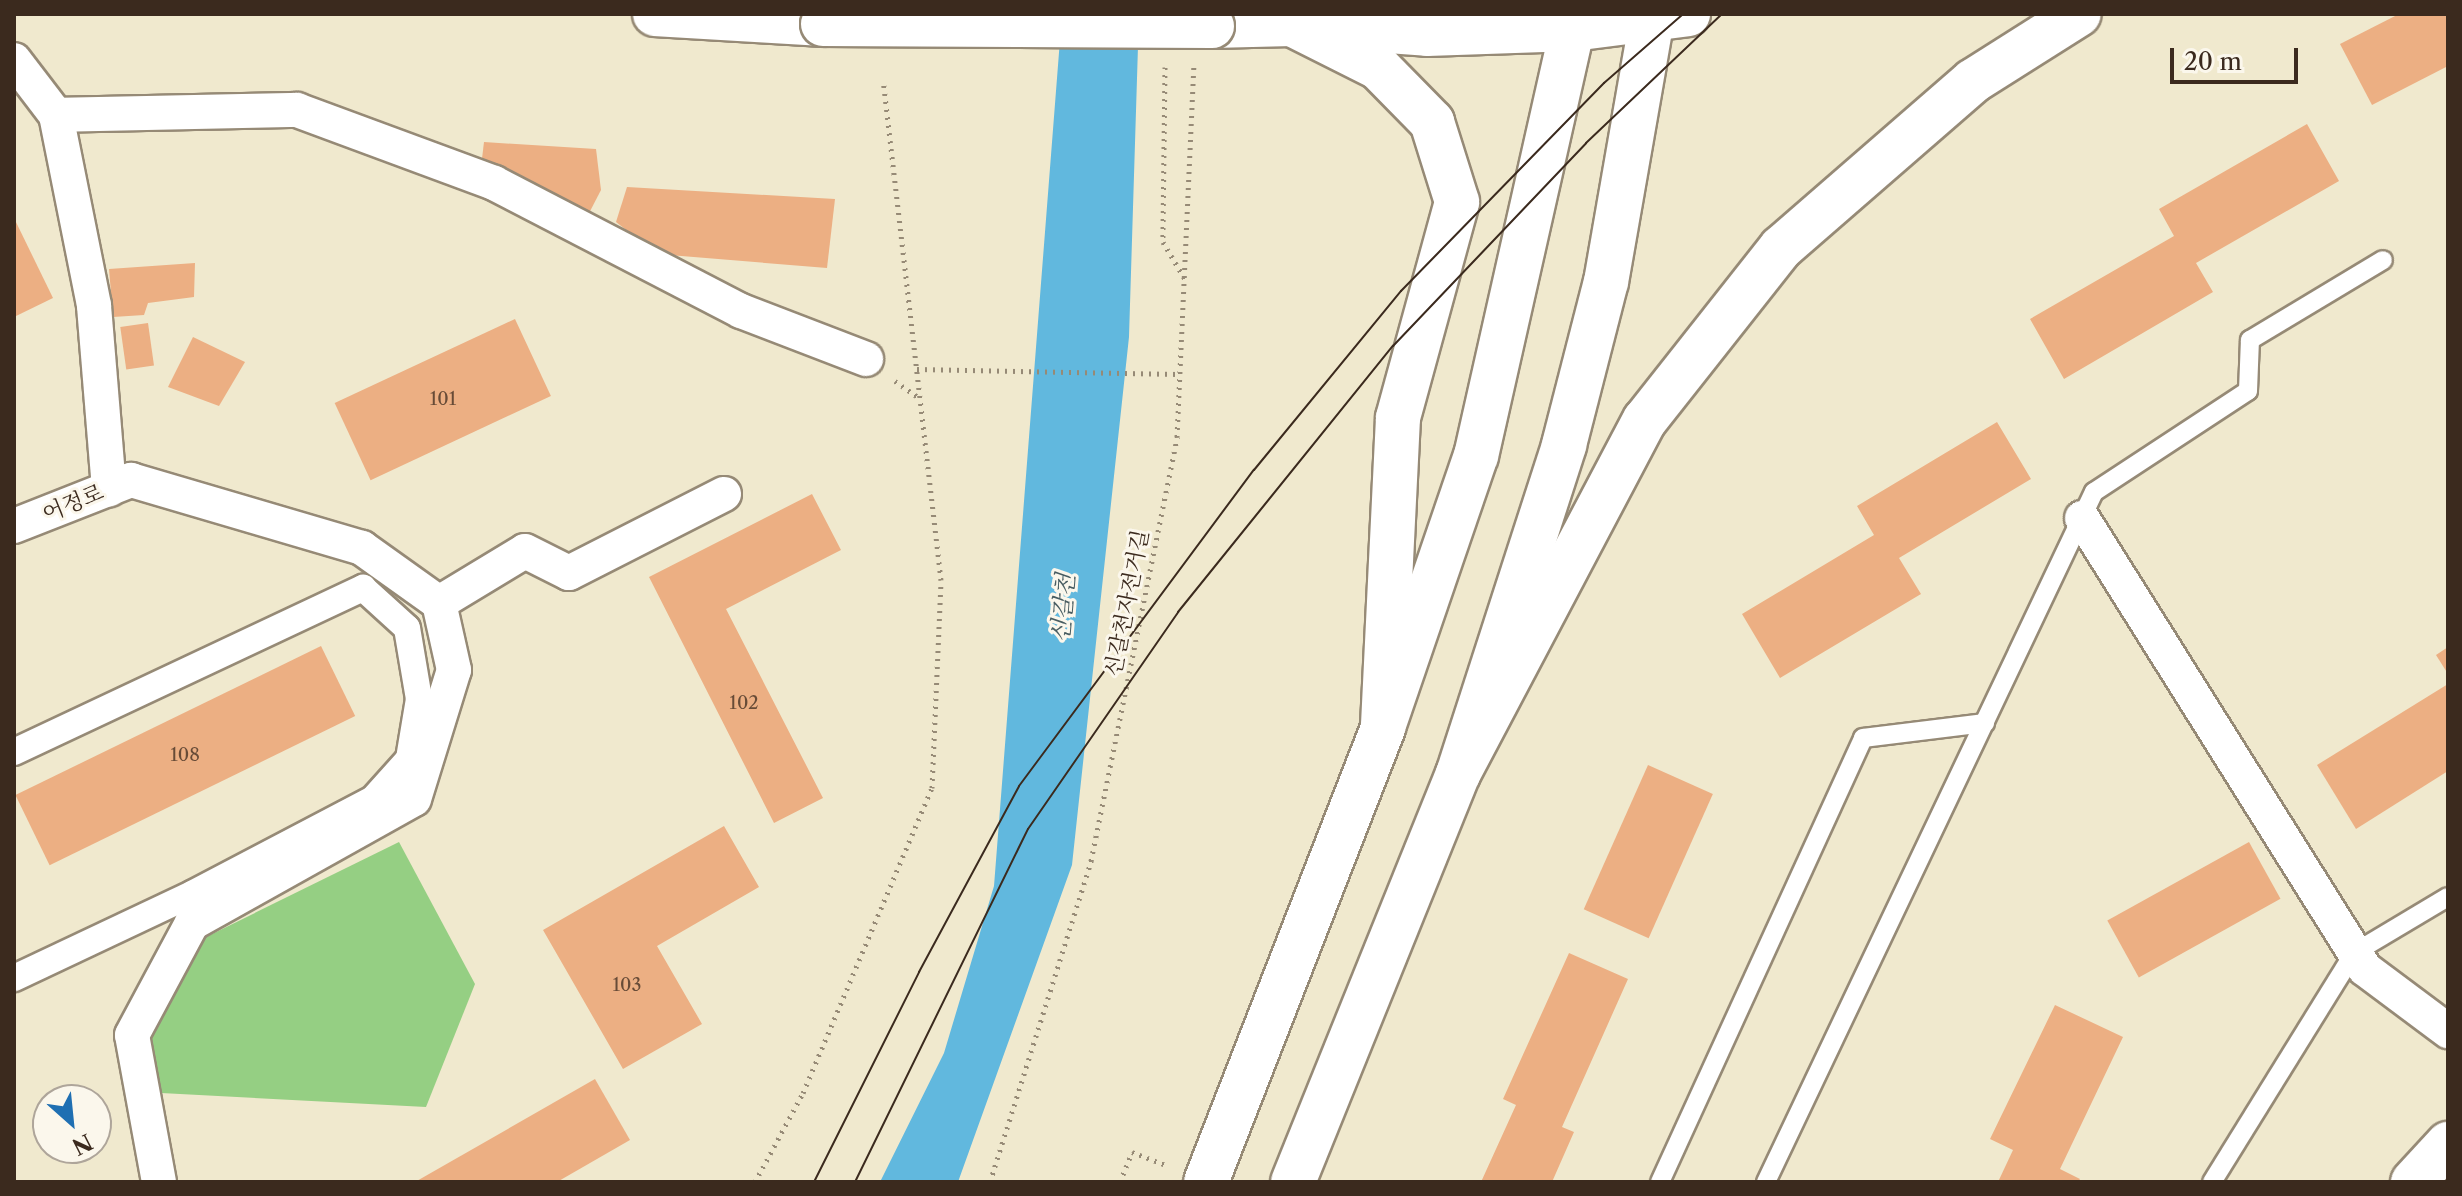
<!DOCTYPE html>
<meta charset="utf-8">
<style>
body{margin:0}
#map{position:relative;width:2462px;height:1196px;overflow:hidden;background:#f0e9ce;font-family:"Libre Caslon Text","Noto Serif KR",serif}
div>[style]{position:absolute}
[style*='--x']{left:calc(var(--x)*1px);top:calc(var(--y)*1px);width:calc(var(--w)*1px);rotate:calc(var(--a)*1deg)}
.green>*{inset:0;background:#95cf83}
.water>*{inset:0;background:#61b8de}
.building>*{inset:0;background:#ecaf83;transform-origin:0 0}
.path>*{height:5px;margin-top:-2.5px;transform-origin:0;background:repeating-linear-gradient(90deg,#968a76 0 2px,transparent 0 8px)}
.roads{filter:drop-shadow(2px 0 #968a76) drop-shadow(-2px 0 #968a76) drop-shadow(0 2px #968a76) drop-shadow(0 -2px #968a76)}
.service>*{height:18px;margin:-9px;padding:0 9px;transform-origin:9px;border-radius:9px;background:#fff}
.pedestrian>*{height:26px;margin:-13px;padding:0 13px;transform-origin:13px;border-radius:13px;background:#fff}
.minor>*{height:34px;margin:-17px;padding:0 17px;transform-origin:17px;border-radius:17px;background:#fff}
.tertiary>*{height:44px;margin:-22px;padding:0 22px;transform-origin:22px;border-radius:22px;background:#fff}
.secondary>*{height:44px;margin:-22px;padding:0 22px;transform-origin:22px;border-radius:22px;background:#fff}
.primary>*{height:44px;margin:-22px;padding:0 22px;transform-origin:22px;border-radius:22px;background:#fff}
.tram>*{height:2px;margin:-1px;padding:0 1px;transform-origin:1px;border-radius:1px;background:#3b2a1e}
.bridges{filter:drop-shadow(2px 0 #968a76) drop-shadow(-2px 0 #968a76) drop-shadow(0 2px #968a76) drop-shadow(0 -2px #968a76)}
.primary-bridge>*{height:44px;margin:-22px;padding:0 22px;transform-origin:22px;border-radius:22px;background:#fff}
span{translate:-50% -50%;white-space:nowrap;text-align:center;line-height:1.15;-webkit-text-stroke:6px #fbf7ec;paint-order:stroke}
.number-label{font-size:18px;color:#674b37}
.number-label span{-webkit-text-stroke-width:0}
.street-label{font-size:22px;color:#3b2a1e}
.water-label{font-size:24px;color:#485c61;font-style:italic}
.frame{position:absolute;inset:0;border:16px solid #3b2a1e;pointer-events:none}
.north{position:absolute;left:32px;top:1084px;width:80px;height:80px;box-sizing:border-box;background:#fbf7ec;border:2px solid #aea59a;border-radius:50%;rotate:153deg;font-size:22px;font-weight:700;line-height:32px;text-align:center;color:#3b2a1e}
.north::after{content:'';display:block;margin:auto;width:28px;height:36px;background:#1f6fb2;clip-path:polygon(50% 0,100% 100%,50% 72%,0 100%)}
.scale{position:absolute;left:2170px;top:48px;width:128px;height:36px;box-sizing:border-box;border:4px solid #3b2a1e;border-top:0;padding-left:10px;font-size:24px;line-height:28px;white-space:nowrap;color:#3b2a1e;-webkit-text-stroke:6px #fbf7ec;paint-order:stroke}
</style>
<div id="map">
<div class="green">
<i style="clip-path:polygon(399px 842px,475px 984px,426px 1107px,161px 1093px,150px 1030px,206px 937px)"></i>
</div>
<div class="water">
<i style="clip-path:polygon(1062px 14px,1139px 14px,1129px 337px,1072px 865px,958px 1182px,880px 1182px,944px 1053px,994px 886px)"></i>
</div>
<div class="building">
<i style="clip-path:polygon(2399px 14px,2448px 14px,2448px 66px,2372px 105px,2340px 44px)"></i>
<i style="clip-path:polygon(2307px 124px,2339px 181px,2196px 263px,2213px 292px,2064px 379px,2030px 319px,2174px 236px,2159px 209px)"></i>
<i style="clip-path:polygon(484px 142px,596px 149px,601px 190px,586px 219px,481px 167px)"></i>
<i style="clip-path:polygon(627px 187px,835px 199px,827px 268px,657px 254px,616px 222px)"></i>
<i style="clip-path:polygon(14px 218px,53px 298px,14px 317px)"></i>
<i style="clip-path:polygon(195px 263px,194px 297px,148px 303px,144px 315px,113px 317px,109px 269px)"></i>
<i style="left:515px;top:319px;width:85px;height:199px;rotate:65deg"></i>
<i style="left:148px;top:323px;width:43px;height:28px;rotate:82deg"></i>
<i style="clip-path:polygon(193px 337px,245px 362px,219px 406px,168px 387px)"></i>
<i style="clip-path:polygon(1997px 422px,2031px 479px,1899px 558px,1921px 594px,1780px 678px,1742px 614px,1874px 535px,1857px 506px)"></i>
<i style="clip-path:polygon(812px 494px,841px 550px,726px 609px,823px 798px,774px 823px,649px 577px)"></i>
<i style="left:321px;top:646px;width:78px;height:340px;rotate:64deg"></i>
<i style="clip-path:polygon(2448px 647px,2448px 674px,2436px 655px)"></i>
<i style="clip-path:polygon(2448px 684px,2448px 771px,2356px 829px,2317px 765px)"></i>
<i style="left:1648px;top:765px;width:71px;height:158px;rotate:24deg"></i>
<i style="clip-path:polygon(724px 826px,759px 887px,657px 946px,702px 1024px,623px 1069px,543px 930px)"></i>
<i style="left:2249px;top:842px;width:65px;height:162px;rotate:61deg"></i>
<i style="clip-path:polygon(1569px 953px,1628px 979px,1562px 1127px,1574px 1132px,1552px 1182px,1481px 1182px,1516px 1105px,1503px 1099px)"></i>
<i style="clip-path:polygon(2055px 1005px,2123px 1037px,2060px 1169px,2080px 1179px,2078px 1182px,1998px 1182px,2013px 1150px,1990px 1139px)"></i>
<i style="clip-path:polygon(595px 1079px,630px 1140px,557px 1182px,415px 1182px)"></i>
</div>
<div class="path">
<i style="--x:1165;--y:67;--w:175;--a:90.7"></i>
<i style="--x:1163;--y:242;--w:43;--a:59.3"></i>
<i style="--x:917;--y:369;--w:261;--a:1.1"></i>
<i style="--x:895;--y:381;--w:29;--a:35"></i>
<i style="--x:755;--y:1182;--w:101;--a:-61.7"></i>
<i style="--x:803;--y:1093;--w:331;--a:-67.1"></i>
<i style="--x:932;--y:788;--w:208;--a:-87.5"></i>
<i style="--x:941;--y:580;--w:499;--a:-96.6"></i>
<i style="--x:990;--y:1182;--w:337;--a:-72.5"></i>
<i style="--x:1091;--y:861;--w:433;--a:-78.5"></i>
<i style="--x:1177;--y:437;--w:370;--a:-87.4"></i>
<i style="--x:1120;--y:1182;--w:32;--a:-68"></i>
<i style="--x:1132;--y:1152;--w:39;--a:21"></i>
</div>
<div class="roads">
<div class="service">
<i style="--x:1660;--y:1182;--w:488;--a:-65.4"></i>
<i style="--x:1863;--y:738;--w:123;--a:-7"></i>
<i style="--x:1766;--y:1182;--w:764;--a:-64.58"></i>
<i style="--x:2094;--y:492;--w:184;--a:-33.3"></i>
<i style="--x:2248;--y:391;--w:51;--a:-87.8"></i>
<i style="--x:2250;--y:340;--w:155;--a:-31"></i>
<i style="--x:2212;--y:1182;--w:269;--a:-58.2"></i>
<i style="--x:2354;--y:953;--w:109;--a:-30.8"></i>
</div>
<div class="pedestrian">
<i style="--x:14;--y:752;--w:386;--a:-25.2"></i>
<i style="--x:363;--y:588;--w:59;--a:42.3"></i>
<i style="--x:407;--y:628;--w:72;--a:80.4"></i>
<i style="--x:419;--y:699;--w:61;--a:99.5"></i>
<i style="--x:409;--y:759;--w:54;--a:132"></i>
<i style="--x:373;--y:799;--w:204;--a:152.3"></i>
<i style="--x:192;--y:894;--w:197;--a:154.7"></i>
</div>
<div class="minor">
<i style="--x:14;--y:60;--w:69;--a:52.6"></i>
<i style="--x:56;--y:115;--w:195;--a:78.7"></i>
<i style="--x:94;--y:306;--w:184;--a:85.3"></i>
<i style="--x:56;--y:115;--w:241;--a:-1.2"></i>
<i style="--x:297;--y:110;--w:210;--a:20.3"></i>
<i style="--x:494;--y:183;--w:278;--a:27.4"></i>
<i style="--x:741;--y:311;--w:134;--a:21"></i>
<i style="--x:2082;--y:518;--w:532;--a:57.89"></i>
<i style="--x:2365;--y:969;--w:104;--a:36.8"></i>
<i style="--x:14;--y:526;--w:126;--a:-21.5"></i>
<i style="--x:131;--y:480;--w:241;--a:16.4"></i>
<i style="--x:362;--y:548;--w:95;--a:35.5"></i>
<i style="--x:159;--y:1182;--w:149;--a:-100.4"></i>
<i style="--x:132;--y:1035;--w:127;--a:-61.8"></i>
<i style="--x:192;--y:923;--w:254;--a:-29.2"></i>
<i style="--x:414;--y:799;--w:135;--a:-72.8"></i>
<i style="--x:454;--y:670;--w:69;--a:-102.6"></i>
<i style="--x:439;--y:603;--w:100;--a:-31.2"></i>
<i style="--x:525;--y:551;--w:49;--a:26.6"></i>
<i style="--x:569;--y:573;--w:174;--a:-27"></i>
</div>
<div class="tertiary">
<i style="--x:2413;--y:1182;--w:52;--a:-47.4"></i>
</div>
<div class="secondary">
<i style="--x:1206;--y:1182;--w:488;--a:-68.7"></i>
<i style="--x:1383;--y:727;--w:287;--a:-71.1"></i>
<i style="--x:1476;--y:456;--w:453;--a:-77.3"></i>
<i style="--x:1293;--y:1182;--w:440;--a:-68"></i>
<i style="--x:1458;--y:774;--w:346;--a:-72.1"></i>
<i style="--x:1564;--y:445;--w:168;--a:-75.6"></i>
<i style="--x:1606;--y:282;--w:272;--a:-80.1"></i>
</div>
<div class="primary">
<i style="--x:655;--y:14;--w:168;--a:3.4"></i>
<i style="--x:1292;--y:24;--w:97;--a:26.8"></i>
<i style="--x:1379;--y:68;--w:76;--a:45.5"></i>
<i style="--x:1432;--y:122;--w:84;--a:72.6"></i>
<i style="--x:1457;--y:202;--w:224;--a:105.3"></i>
<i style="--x:1398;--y:418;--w:309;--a:92.8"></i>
<i style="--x:1212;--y:26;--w:80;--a:-1.4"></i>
<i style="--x:1292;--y:24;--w:135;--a:4.2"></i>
<i style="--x:1427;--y:34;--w:146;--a:-2"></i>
<i style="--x:1573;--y:29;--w:116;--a:-7.4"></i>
<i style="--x:1458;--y:774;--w:400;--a:-62.2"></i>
<i style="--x:1645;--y:420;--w:219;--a:-51.7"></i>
<i style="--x:1781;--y:248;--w:254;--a:-41"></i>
<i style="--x:1973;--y:81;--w:125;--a:-32.3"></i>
</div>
</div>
<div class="tram">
<i style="--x:814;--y:1182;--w:235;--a:-63.4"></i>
<i style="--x:919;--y:972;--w:211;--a:-61.7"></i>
<i style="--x:1019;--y:786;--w:394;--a:-53.4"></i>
<i style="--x:1254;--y:470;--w:232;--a:-50.6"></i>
<i style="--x:1401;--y:291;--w:291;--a:-45.7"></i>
<i style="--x:1604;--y:83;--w:105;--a:-41.1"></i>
<i style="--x:855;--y:1182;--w:393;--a:-63.9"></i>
<i style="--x:1028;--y:829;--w:264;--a:-55.3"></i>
<i style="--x:1178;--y:612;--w:342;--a:-51.1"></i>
<i style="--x:1393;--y:346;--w:280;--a:-46.4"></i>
<i style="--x:1586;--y:143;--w:187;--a:-43.5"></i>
</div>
<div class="bridges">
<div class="primary-bridge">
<i style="--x:823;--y:24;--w:389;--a:0.3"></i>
</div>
</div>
<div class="number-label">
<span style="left:443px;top:399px">101</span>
<span style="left:744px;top:703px">102</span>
<span style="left:185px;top:755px">108</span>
<span style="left:627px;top:985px">103</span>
</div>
<div class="street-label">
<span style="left:73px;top:503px;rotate:-22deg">어정로</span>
<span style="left:1127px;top:603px;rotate:-79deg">신갈천자전거길</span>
</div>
<div class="water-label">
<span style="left:1063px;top:608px;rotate:-85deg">신갈천</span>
</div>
<div class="frame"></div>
<div class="north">N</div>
<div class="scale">20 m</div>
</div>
